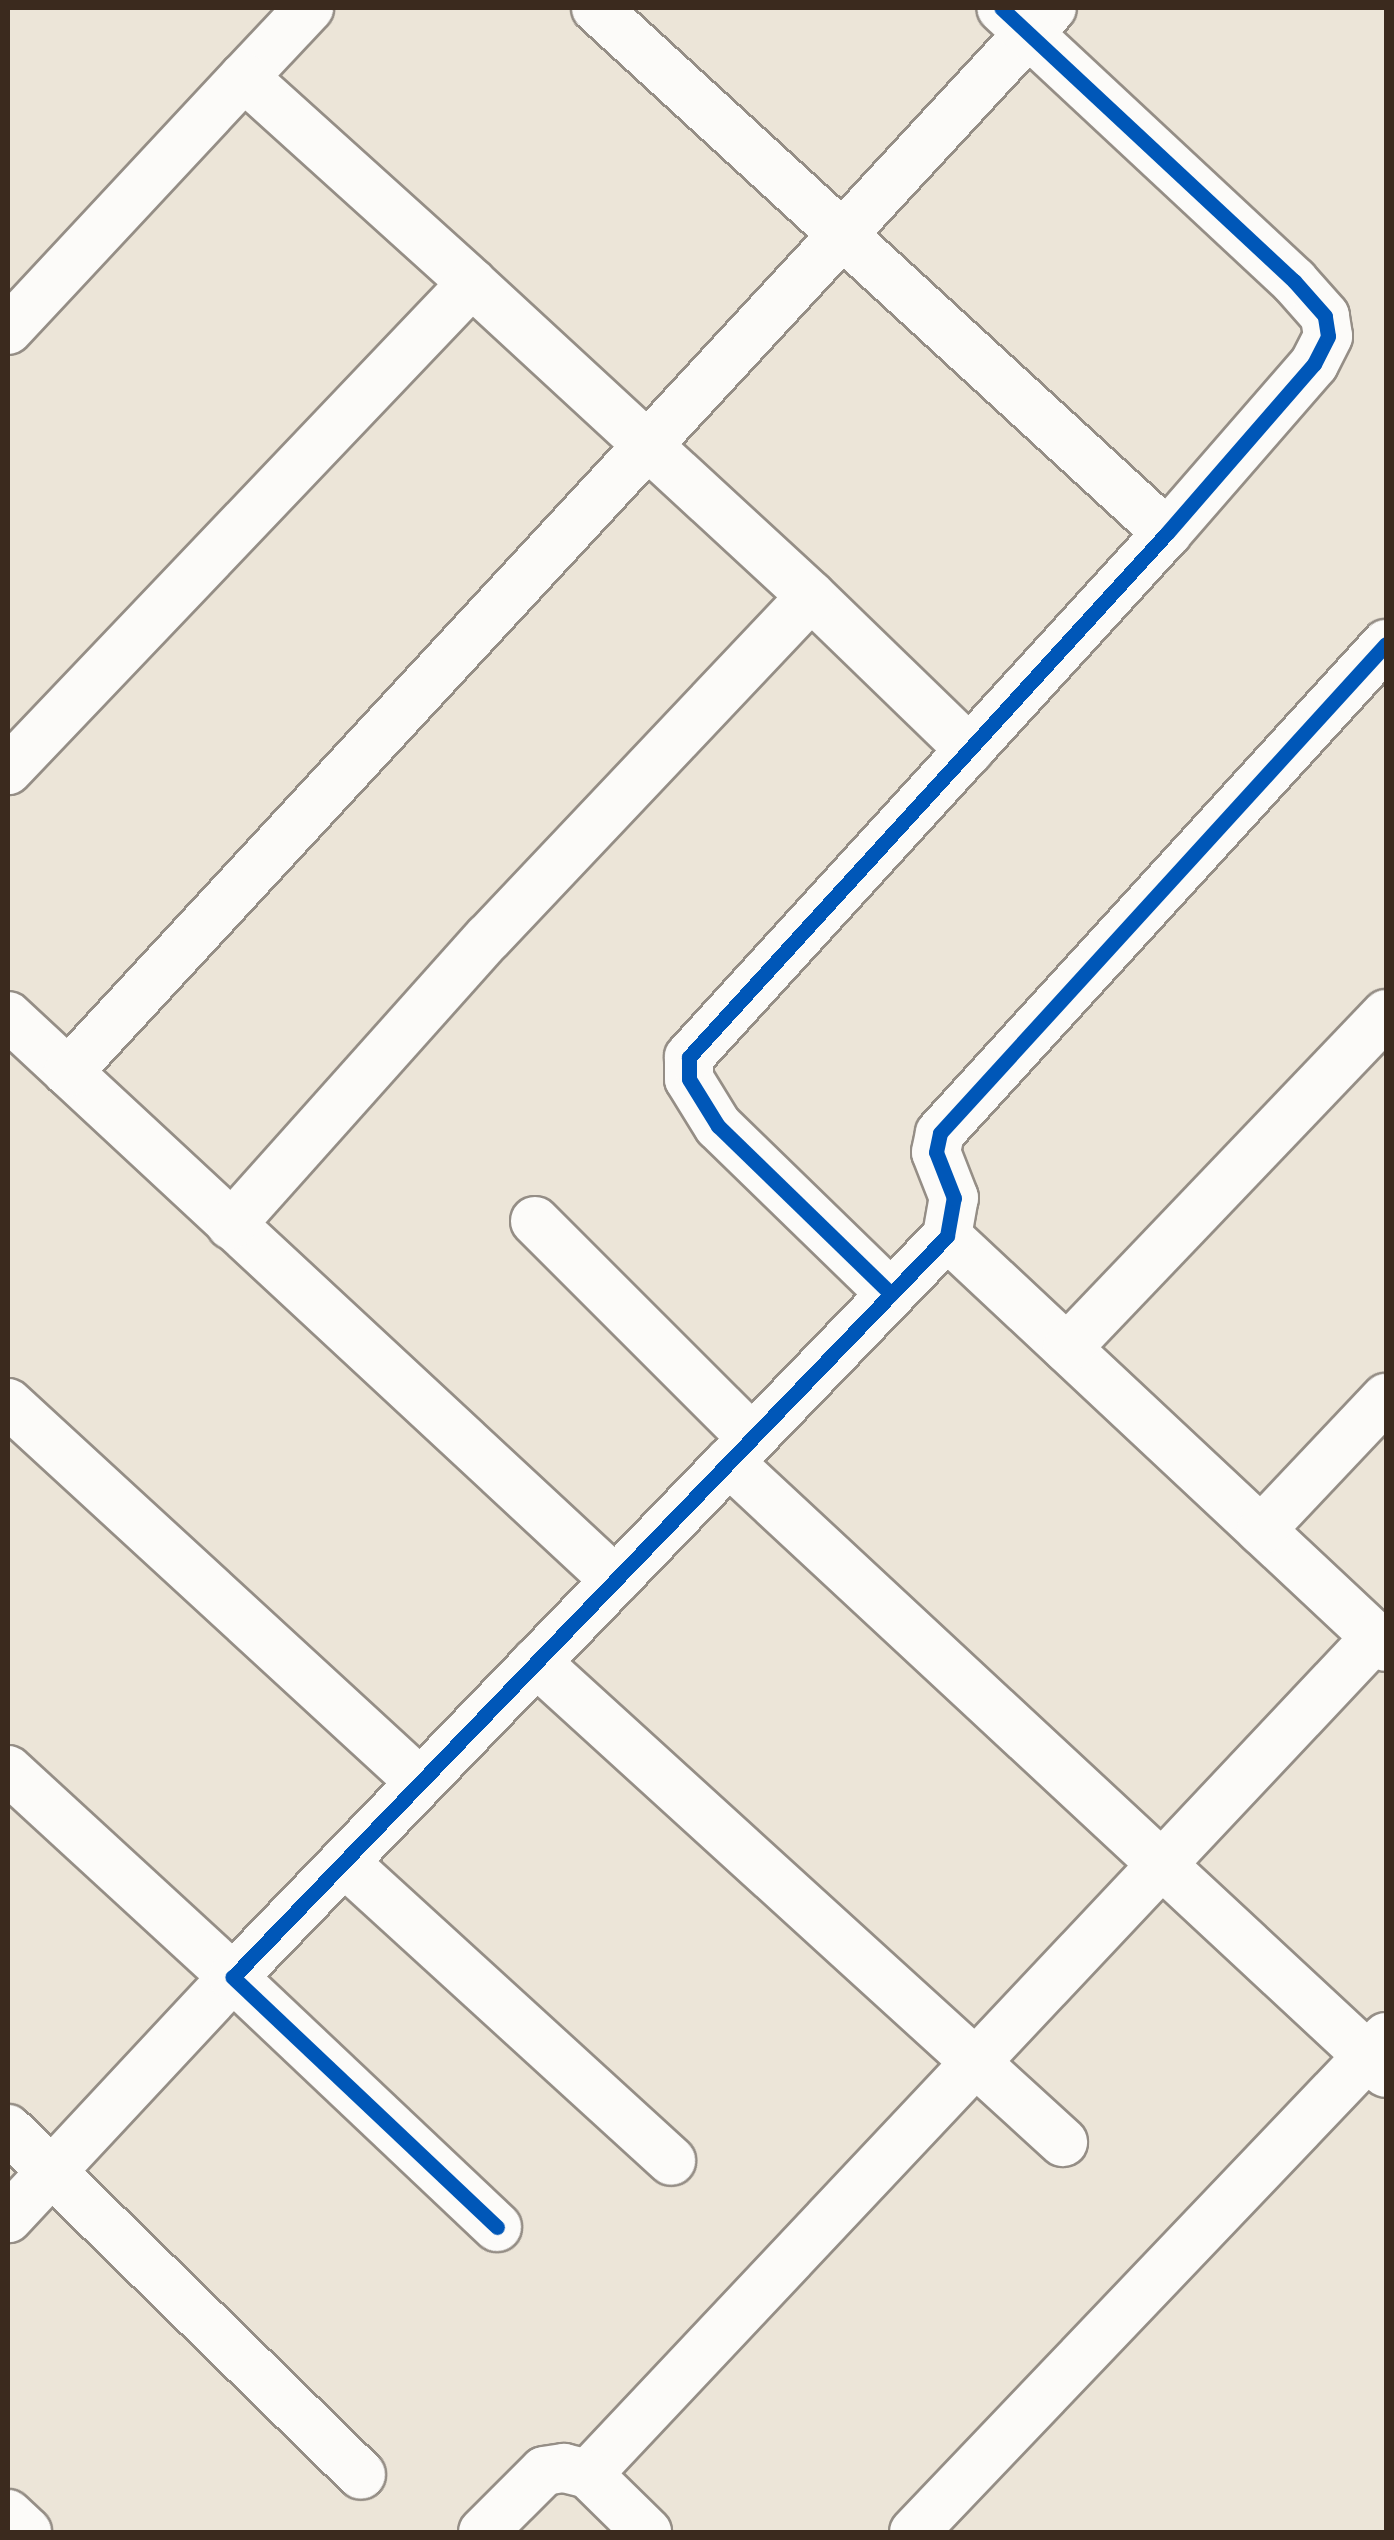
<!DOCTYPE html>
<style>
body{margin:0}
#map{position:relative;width:1394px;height:2540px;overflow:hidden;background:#ece5d8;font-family:Dekko,sans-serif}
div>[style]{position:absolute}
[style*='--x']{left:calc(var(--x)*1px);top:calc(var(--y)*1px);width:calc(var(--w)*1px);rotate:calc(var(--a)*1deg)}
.roads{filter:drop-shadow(2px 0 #958e86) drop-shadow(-2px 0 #958e86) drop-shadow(0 2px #958e86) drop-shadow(0 -2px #958e86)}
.minor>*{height:48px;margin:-24px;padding:0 24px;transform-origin:24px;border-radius:24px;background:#fcfbf9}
.cycleway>*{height:15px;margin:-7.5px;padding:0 7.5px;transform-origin:7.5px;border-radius:7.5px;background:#0057b8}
span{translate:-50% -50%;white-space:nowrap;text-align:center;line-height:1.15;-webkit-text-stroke:8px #fff;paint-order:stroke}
.frame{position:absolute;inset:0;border:10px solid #3b2a1e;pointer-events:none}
</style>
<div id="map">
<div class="roads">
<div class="minor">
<i style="--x:596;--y:8;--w:776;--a:42.6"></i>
<i style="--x:244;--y:77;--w:95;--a:-46.7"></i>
<i style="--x:8;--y:330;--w:346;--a:-47"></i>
<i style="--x:244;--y:77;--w:307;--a:42.1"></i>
<i style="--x:472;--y:283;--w:673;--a:133.61"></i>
<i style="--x:811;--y:596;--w:221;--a:44.1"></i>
<i style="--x:8;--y:1016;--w:829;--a:42.9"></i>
<i style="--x:68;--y:1072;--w:1449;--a:-47.24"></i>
<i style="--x:535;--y:1221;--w:307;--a:45"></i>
<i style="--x:231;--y:1225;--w:385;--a:-48.2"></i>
<i style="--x:488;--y:938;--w:470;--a:-46.6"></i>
<i style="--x:811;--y:596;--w:461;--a:-137.3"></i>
<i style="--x:947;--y:1236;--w:601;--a:43.11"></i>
<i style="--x:891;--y:1294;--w:241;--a:-135.8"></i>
<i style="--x:718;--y:1126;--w:55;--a:-121.7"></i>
<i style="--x:689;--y:1079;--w:22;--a:-90"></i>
<i style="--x:689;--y:1057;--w:709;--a:-47.63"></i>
<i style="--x:1167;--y:533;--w:224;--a:-49"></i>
<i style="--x:1314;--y:364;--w:31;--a:-63"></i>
<i style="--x:1328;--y:336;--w:20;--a:-99"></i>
<i style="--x:1325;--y:316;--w:47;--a:-131.5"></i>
<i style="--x:1294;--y:281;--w:400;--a:-137"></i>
<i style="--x:1067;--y:1348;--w:462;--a:-46.3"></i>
<i style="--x:8;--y:1403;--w:560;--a:42.61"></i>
<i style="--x:729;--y:1462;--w:897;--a:42.92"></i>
<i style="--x:1261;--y:1530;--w:182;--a:-46.6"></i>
<i style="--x:536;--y:1662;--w:713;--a:42.33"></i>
<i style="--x:8;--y:1770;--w:306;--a:42.6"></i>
<i style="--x:233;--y:1977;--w:330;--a:133"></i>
<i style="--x:344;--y:1862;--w:443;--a:42.4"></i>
<i style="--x:8;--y:2129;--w:494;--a:44.4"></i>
<i style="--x:497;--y:2227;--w:364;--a:-136.6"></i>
<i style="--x:233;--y:1977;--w:1029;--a:-46.06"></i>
<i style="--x:947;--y:1236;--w:39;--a:-80"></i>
<i style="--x:954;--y:1198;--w:49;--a:-111.4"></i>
<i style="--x:936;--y:1152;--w:19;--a:-78"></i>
<i style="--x:940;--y:1133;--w:662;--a:-47.63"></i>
<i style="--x:588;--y:2474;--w:1150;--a:-46.73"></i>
<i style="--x:8;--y:2514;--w:26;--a:43"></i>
<i style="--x:483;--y:2532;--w:86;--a:-45"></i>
<i style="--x:544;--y:2471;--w:20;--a:-9"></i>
<i style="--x:564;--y:2468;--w:25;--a:14"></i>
<i style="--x:588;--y:2474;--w:83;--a:44.5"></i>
<i style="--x:914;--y:2532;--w:684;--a:-46.36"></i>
</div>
</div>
<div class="cycleway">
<i style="--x:891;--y:1294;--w:241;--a:-135.8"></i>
<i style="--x:718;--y:1126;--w:55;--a:-121.7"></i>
<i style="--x:689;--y:1079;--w:22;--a:-90"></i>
<i style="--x:689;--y:1057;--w:709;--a:-47.63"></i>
<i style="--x:1167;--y:533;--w:224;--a:-49"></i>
<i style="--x:1314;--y:364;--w:31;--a:-63"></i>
<i style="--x:1328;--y:336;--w:20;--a:-99"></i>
<i style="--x:1325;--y:316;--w:47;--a:-131.5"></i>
<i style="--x:1294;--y:281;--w:400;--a:-137"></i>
<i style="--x:497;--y:2227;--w:364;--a:-136.6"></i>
<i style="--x:233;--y:1977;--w:1029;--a:-46.06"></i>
<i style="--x:947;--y:1236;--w:39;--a:-80"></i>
<i style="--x:954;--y:1198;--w:49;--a:-111.4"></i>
<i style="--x:936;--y:1152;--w:19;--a:-78"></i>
<i style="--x:940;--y:1133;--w:662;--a:-47.63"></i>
</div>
<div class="frame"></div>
</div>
